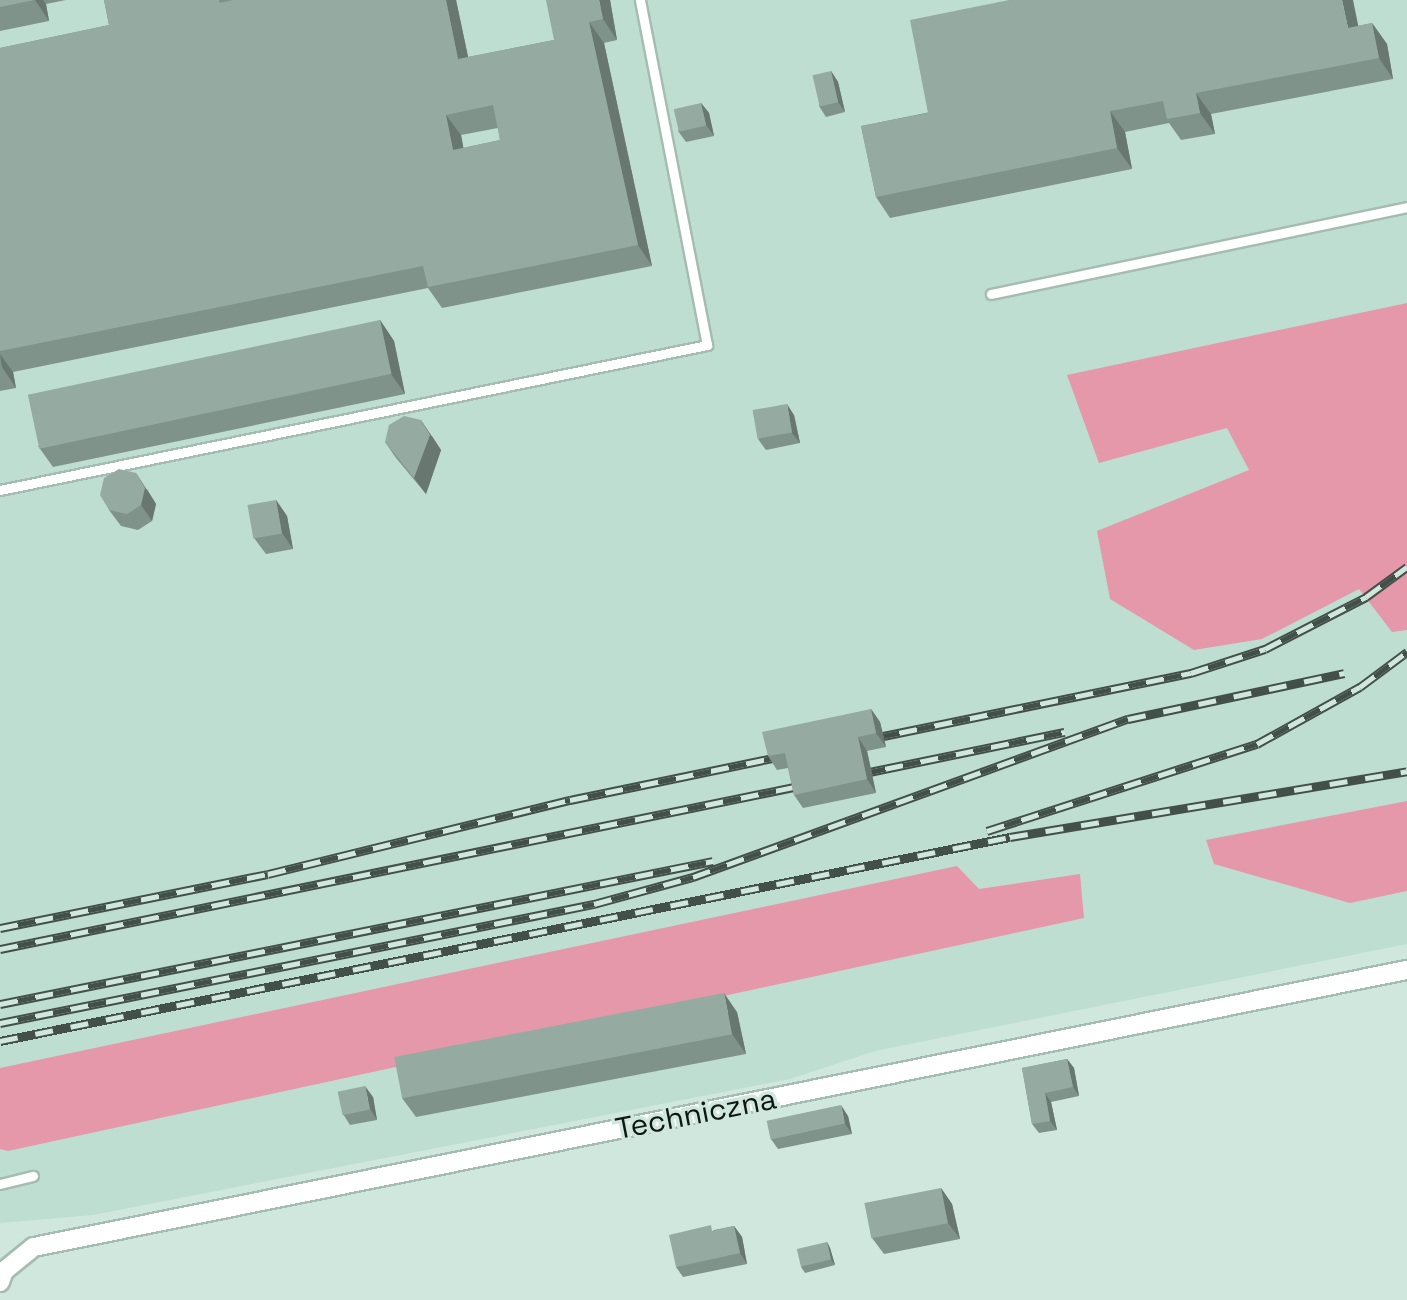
<!DOCTYPE html>
<style>
body{margin:0}
#map{position:relative;width:1407px;height:1300px;overflow:hidden;background:#d0e7de;font-family:"Space Grotesk",sans-serif}
div>[style]{position:absolute}
[style*='--x']{left:calc(var(--x)*1px);top:calc(var(--y)*1px);width:calc(var(--w)*1px);rotate:calc(var(--a)*1deg)}
.built>*{inset:0;background:#beded1}
.green>*{inset:0;background:#e498aa}
.roads{filter:drop-shadow(2px 0 #a5bcb2) drop-shadow(-2px 0 #a5bcb2) drop-shadow(0 2px #a5bcb2) drop-shadow(0 -2px #a5bcb2)}
.service>*{height:9px;margin:-4.5px;padding:0 4.5px;transform-origin:4.5px;border-radius:4.5px;background:#fff}
.minor>*{height:18px;margin:-9px;padding:0 9px;transform-origin:9px;border-radius:9px;background:#fff}
.rail>*{height:9px;margin-top:-4.5px;transform-origin:0;background:repeating-linear-gradient(90deg,#d0e7de 0 18px,#43504a 0 36px);box-sizing:border-box;border-block:2px solid #43504a}
.wall>*{inset:0;background:#80938b}
.shaded-wall>*{inset:0;background:#687871}
.building>*{inset:0;background:#95aba2;transform-origin:0 0}
span{translate:-50% -50%;white-space:nowrap;text-align:center;line-height:1.15;-webkit-text-stroke:7px #d0e7de;paint-order:stroke}
.street-label{font-size:30px;color:#0e1713}
</style>
<div id="map">
<div class="built">
<i style="clip-path:polygon(0 0,1407px 0,1407px 944px,875px 1051px,790px 1079px,93px 1215px,0 1223px)"></i>
</div>
<div class="green">
<i style="clip-path:polygon(1407px 303px,1407px 630px,1392px 632px,1359px 589px,1262px 639px,1194px 650px,1110px 599px,1097px 531px,1249px 470px,1227px 428px,1099px 463px,1067px 375px)"></i>
<i style="clip-path:polygon(1407px 801px,1407px 891px,1350px 903px,1214px 864px,1206px 840px)"></i>
<i style="clip-path:polygon(957px 866px,979px 889px,1080px 874px,1084px 918px,8px 1151px,0 1149px,0 1068px)"></i>
</div>
<div class="roads">
<div class="service">
<i style="--x:991;--y:294;--w:425;--a:-11.8"></i>
<i style="--x:0;--y:490;--w:722;--a:-11.59"></i>
<i style="--x:707;--y:345;--w:351;--a:-101"></i>
<i style="--x:0;--y:1184;--w:34;--a:-14"></i>
</div>
<div class="minor">
<i style="--x:0;--y:1282;--w:12;--a:-70"></i>
<i style="--x:4;--y:1271;--w:38;--a:-39"></i>
<i style="--x:34;--y:1247;--w:1401;--a:-11.41"></i>
</div>
</div>
<div class="rail">
<i style="--x:864;--y:740;--w:334;--a:-11.6"></i>
<i style="--x:1191;--y:673;--w:78;--a:-18"></i>
<i style="--x:1265;--y:649;--w:114;--a:-27.2"></i>
<i style="--x:1366;--y:597;--w:51;--a:-36.2"></i>
<i style="--x:850;--y:776;--w:219;--a:-11.6"></i>
<i style="--x:987;--y:831;--w:284;--a:-17.9"></i>
<i style="--x:1257;--y:744;--w:118;--a:-29"></i>
<i style="--x:1360;--y:687;--w:59;--a:-36.7"></i>
<i style="--x:0;--y:928;--w:273;--a:-11.4"></i>
<i style="--x:268;--y:874;--w:311;--a:-13.8"></i>
<i style="--x:570;--y:800;--w:228;--a:-11.7"></i>
<i style="--x:0;--y:949;--w:831;--a:-11.53"></i>
<i style="--x:0;--y:1004;--w:727;--a:-11.34"></i>
<i style="--x:0;--y:1023;--w:606;--a:-11.33"></i>
<i style="--x:594;--y:904;--w:103;--a:-15.3"></i>
<i style="--x:693;--y:877;--w:463;--a:-20"></i>
<i style="--x:1128;--y:719;--w:221;--a:-12"></i>
<i style="--x:0;--y:1041;--w:1030;--a:-11.42"></i>
<i style="--x:1010;--y:837;--w:402;--a:-9.4"></i>
</div>
<div class="wall">
<i style="clip-path:polygon(0 0,66px 0,46px 4px,49px 21px,0 31px)"></i>
<i style="clip-path:polygon(evenodd,104px 0,456px 0,468px 57px,554px 40px,610px 0,617px 40px,604px 43px,652px 266px,442px 308px,428px 288px,13px 372px,16px 388px,0 391px,0 48px,109px 25px,104px 0,498px 128px,500px 140px,463px 148px,461px 135px,498px 128px)"></i>
<i style="clip-path:polygon(1372px 23px,1387px 44px,1393px 79px,1211px 114px,1215px 134px,1181px 140px,1169px 123px,1125px 132px,1132px 169px,890px 218px,876px 197px,861px 126px)"></i>
<i style="clip-path:polygon(831px 71px,838px 82px,845px 112px,826px 117px,819px 106px)"></i>
<i style="clip-path:polygon(701px 103px,709px 113px,714px 136px,686px 142px,678px 131px)"></i>
<i style="clip-path:polygon(380px 320px,394px 341px,405px 394px,53px 467px,38px 446px)"></i>
<i style="clip-path:polygon(794px 415px,800px 443px,766px 450px,758px 439px)"></i>
<i style="clip-path:polygon(432px 436px,441px 450px,426px 494px,396px 458px,385px 442px)"></i>
<i style="clip-path:polygon(147px 489px,156px 504px,152px 521px,138px 530px,121px 526px,109px 510px)"></i>
<i style="clip-path:polygon(276px 500px,287px 516px,293px 549px,266px 554px,254px 538px)"></i>
<i style="clip-path:polygon(871px 709px,880px 722px,886px 747px,867px 751px,876px 793px,803px 808px,794px 795px,788px 768px,777px 770px,768px 756px)"></i>
<i style="clip-path:polygon(737px 1012px,746px 1054px,416px 1117px,402px 1098px)"></i>
<i style="clip-path:polygon(1067px 1059px,1074px 1068px,1079px 1096px,1051px 1102px,1057px 1130px,1039px 1133px,1032px 1124px,1022px 1068px)"></i>
<i style="clip-path:polygon(373px 1097px,377px 1120px,350px 1125px,343px 1114px)"></i>
<i style="clip-path:polygon(848px 1116px,852px 1134px,778px 1149px,771px 1139px)"></i>
<i style="clip-path:polygon(941px 1188px,952px 1204px,960px 1239px,884px 1254px,872px 1238px)"></i>
<i style="clip-path:polygon(734px 1226px,742px 1237px,747px 1264px,683px 1277px,676px 1267px,714px 1230px)"></i>
<i style="clip-path:polygon(827px 1242px,830px 1248px,835px 1265px,805px 1273px,801px 1267px)"></i>
</div>
<div class="shaded-wall">
<i style="clip-path:polygon(35px 0,43px 0,46px 4px,49px 21px)"></i>
<i style="clip-path:polygon(446px 0,456px 0,473px 80px,458px 59px)"></i>
<i style="clip-path:polygon(599px 0,610px 0,617px 40px,603px 19px)"></i>
<i style="clip-path:polygon(1342px 0,1353px 0,1363px 49px,1348px 28px)"></i>
<i style="clip-path:polygon(589px 22px,604px 43px,652px 266px,638px 245px)"></i>
<i style="clip-path:polygon(1372px 23px,1387px 44px,1393px 79px,1379px 58px)"></i>
<i style="clip-path:polygon(831px 71px,838px 82px,845px 112px,838px 102px)"></i>
<i style="clip-path:polygon(1196px 93px,1211px 114px,1215px 134px,1200px 113px)"></i>
<i style="clip-path:polygon(701px 103px,709px 113px,714px 136px,706px 125px)"></i>
<i style="clip-path:polygon(1110px 111px,1125px 132px,1132px 169px,1117px 148px)"></i>
<i style="clip-path:polygon(446px 115px,461px 135px,468px 171px,453px 150px)"></i>
<i style="clip-path:polygon(380px 320px,394px 341px,405px 394px,391px 374px)"></i>
<i style="clip-path:polygon(0 354px,13px 372px,16px 388px,2px 367px)"></i>
<i style="clip-path:polygon(787px 404px,794px 415px,800px 443px,792px 433px)"></i>
<i style="clip-path:polygon(421px 420px,441px 450px,426px 494px,414px 478px)"></i>
<i style="clip-path:polygon(136px 473px,156px 504px,152px 521px,141px 505px)"></i>
<i style="clip-path:polygon(276px 500px,287px 516px,293px 549px,282px 533px)"></i>
<i style="clip-path:polygon(871px 709px,880px 722px,886px 747px,876px 733px)"></i>
<i style="clip-path:polygon(858px 737px,867px 751px,876px 793px,867px 779px)"></i>
<i style="clip-path:polygon(724px 993px,737px 1012px,746px 1054px,732px 1034px)"></i>
<i style="clip-path:polygon(1067px 1059px,1074px 1068px,1079px 1096px,1073px 1087px)"></i>
<i style="clip-path:polygon(365px 1086px,373px 1097px,377px 1120px,370px 1109px)"></i>
<i style="clip-path:polygon(1045px 1093px,1051px 1102px,1057px 1130px,1050px 1121px)"></i>
<i style="clip-path:polygon(841px 1105px,848px 1116px,852px 1134px,845px 1124px)"></i>
<i style="clip-path:polygon(941px 1188px,952px 1204px,960px 1239px,948px 1223px)"></i>
<i style="clip-path:polygon(734px 1226px,742px 1237px,747px 1264px,740px 1253px)"></i>
<i style="clip-path:polygon(827px 1242px,830px 1248px,835px 1265px,831px 1260px)"></i>
</div>
<div class="building">
<i style="clip-path:polygon(0 0,34px 0,0 7px)"></i>
<i style="clip-path:polygon(evenodd,104px 0,219px 0,220px 3px,233px 0,446px 0,458px 59px,554px 40px,546px 0,599px 0,603px 19px,589px 22px,638px 245px,428px 287px,423px 266px,0 351px,0 48px,109px 25px,104px 0,493px 105px,500px 140px,453px 150px,446px 115px,493px 105px)"></i>
<i style="clip-path:polygon(1009px 0,1342px 0,1348px 28px,1372px 23px,1379px 58px,1196px 93px,1200px 113px,1167px 119px,1163px 101px,1110px 111px,1117px 148px,876px 197px,861px 126px,928px 113px,910px 20px)"></i>
<i style="left:831px;top:71px;width:32px;height:19px;rotate:77deg"></i>
<i style="left:701px;top:103px;width:23px;height:28px;rotate:77deg"></i>
<i style="left:380px;top:320px;width:55px;height:360px;rotate:78deg"></i>
<i style="left:787px;top:404px;width:29px;height:35px;rotate:80deg"></i>
<i style="clip-path:polygon(404px 416px,421px 420px,430px 435px,414px 478px,385px 442px,389px 425px)"></i>
<i style="clip-path:polygon(119px 469px,136px 473px,145px 488px,141px 505px,127px 514px,109px 510px,100px 495px,104px 478px)"></i>
<i style="left:276px;top:500px;width:34px;height:29px;rotate:80deg"></i>
<i style="clip-path:polygon(871px 709px,876px 733px,858px 737px,867px 779px,794px 795px,785px 753px,768px 756px,762px 732px)"></i>
<i style="left:724px;top:993px;width:42px;height:336px;rotate:79deg"></i>
<i style="clip-path:polygon(1067px 1059px,1073px 1087px,1045px 1093px,1050px 1121px,1032px 1124px,1022px 1068px)"></i>
<i style="left:365px;top:1086px;width:24px;height:28px;rotate:78deg"></i>
<i style="left:841px;top:1105px;width:19px;height:76px;rotate:78deg"></i>
<i style="left:941px;top:1188px;width:36px;height:78px;rotate:79deg"></i>
<i style="clip-path:polygon(711px 1225px,712px 1231px,734px 1226px,740px 1253px,676px 1267px,669px 1235px)"></i>
<i style="left:827px;top:1242px;width:18px;height:31px;rotate:77deg"></i>
</div>
<div class="street-label">
<span style="left:696px;top:1114px;rotate:-11deg">Techniczna</span>
</div>
</div>
